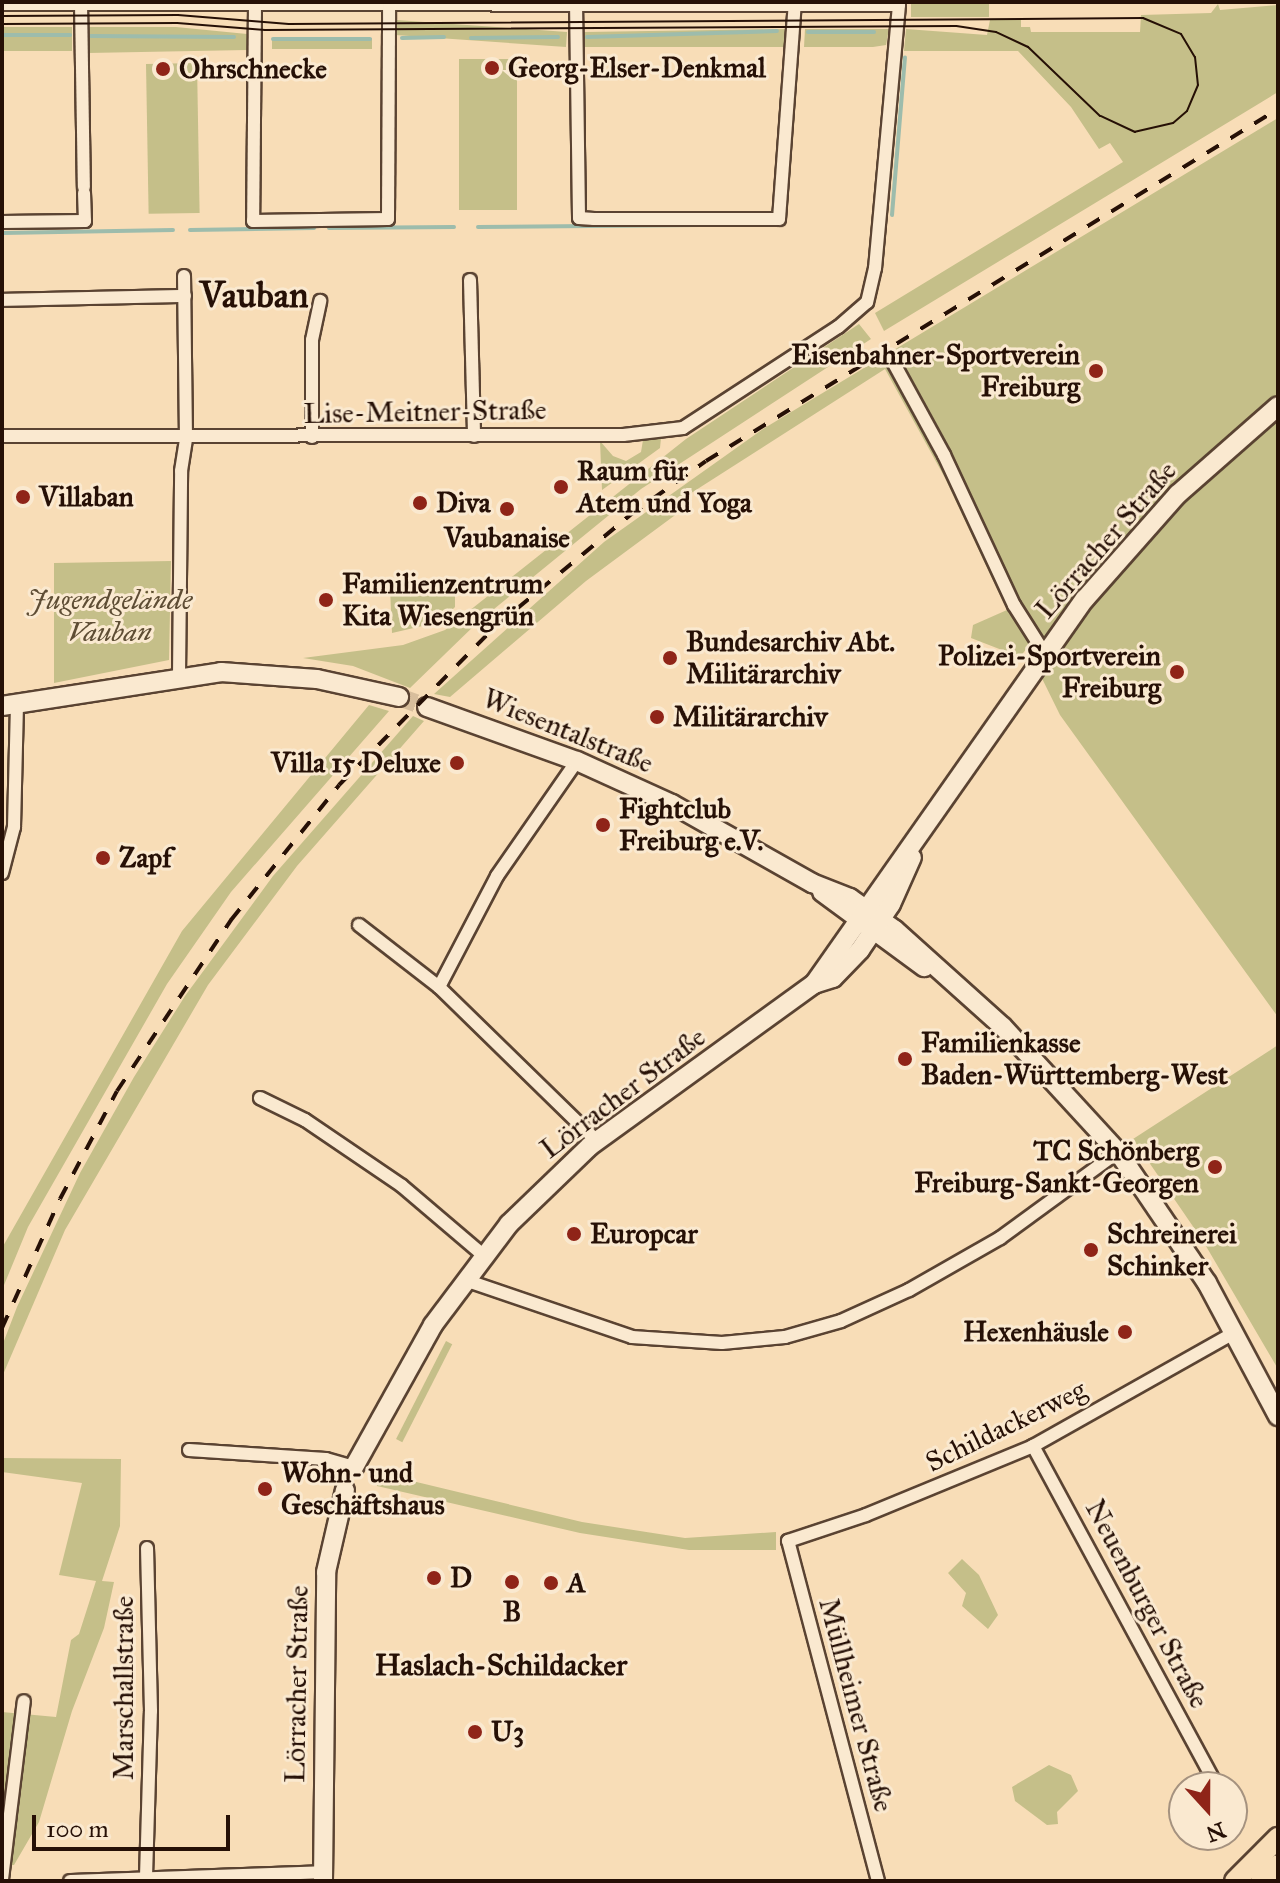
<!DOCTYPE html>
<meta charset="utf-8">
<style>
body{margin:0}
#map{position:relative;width:1280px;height:1883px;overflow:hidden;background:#f8ddb7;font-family:"IM FELL Great Primer",serif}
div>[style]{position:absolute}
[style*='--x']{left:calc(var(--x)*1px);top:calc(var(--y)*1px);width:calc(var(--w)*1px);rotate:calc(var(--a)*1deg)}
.green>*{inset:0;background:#c5bf89;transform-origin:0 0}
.stream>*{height:4px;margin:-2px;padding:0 2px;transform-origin:2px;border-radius:2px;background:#9dbcac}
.secondary-tunnel>*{height:18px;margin-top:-9px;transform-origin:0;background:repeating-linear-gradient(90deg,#d8be9c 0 18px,transparent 0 27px)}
.roads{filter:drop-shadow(2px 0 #5a4332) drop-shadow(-2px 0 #5a4332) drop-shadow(0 2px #5a4332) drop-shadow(0 -2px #5a4332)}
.street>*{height:12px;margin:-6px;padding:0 6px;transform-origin:6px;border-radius:6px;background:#fae9d0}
.secondary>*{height:18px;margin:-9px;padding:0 9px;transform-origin:9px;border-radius:9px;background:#fae9d0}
.primary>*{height:20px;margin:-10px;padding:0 10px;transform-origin:10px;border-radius:10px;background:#f8ddb7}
.tram>*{height:2px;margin:-1px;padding:0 1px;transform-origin:1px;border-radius:1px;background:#261006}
.rail>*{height:4px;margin-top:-2px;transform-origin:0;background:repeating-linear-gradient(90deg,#261006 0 14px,transparent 0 28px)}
.dots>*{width:22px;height:22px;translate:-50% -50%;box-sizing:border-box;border:4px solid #fae9d0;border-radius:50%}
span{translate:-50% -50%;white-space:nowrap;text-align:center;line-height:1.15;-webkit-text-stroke:6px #fae9d0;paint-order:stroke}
.poi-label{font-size:28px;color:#261006;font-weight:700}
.left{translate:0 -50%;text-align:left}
.right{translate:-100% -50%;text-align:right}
.street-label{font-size:28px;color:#261006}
.park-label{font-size:28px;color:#5e4d34;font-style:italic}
.neighbourhood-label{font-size:30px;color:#261006;font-weight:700}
.district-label{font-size:36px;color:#261006;font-weight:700}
.frame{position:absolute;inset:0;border:4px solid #261006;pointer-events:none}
.north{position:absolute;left:1168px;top:1771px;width:80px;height:80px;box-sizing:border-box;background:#fae9d0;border:2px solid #a5927f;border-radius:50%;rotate:159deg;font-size:22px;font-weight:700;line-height:32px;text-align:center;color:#261006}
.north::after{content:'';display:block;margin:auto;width:28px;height:36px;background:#8f2418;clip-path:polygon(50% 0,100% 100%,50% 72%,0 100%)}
.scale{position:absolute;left:32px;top:1815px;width:198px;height:36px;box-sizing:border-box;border:4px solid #261006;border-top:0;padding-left:10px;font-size:24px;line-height:28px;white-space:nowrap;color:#261006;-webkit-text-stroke:6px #fae9d0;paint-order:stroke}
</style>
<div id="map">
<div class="green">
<i style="left:911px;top:2px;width:78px;height:15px"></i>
<i style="clip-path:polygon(1218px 4px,1220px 10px,1278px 5px,1278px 92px,884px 331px,875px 313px,1123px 162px,1110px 143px,1099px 149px,1071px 107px,1018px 51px,904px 51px,906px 29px,987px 35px,990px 20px,1021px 20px,1021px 27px,1030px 27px,1031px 32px,1140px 32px,1141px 15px,1211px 13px)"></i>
<i style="left:2px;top:27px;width:70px;height:24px"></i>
<i style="clip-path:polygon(88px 27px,176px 27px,247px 34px,247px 50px,88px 53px)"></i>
<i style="clip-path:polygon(788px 29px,786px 47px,583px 47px,584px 32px)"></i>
<i style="clip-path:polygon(805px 29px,889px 29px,886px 45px,873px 47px,804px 47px)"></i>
<i style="left:567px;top:32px;width:15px;height:171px;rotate:94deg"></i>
<i style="left:272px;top:38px;width:100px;height:11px"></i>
<i style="left:459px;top:59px;width:58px;height:151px"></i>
<i style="left:197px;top:63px;width:150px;height:51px;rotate:89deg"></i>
<i style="clip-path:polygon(1278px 118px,1278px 1017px,1060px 715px,1027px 648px,1020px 657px,971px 638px,973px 625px,1007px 610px,945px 478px,885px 369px,685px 497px,682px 510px,586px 581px,450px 697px,434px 694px,604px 542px,763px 429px)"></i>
<i style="clip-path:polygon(859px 324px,871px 339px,641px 489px,478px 622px,410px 688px,353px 666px,303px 658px,403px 645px,445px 630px,686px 439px)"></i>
<i style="clip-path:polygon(661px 438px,660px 448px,602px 490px,600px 441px,613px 456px,626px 461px,641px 452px,643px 440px)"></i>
<i style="clip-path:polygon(171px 561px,169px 660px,54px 683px,54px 563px)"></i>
<i style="clip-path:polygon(455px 586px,455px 607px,449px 613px,431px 624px,392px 633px,390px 588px)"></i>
<i style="clip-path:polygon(369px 705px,389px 711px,231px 892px,167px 984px,28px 1227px,2px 1290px,2px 1248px,182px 931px)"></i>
<i style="clip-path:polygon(413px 716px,424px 721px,297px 866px,208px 985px,65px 1230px,2px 1377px,2px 1346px,17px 1307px,80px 1173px,134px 1077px,185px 996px,273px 876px)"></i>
<i style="clip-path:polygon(1278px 1045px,1278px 1369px,1203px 1241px,1133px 1139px)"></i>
<i style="left:446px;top:1341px;width:7px;height:110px;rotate:27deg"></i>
<i style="clip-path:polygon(2px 1458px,121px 1459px,120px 1526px,102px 1581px,114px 1582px,104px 1628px,72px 1711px,39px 1822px,14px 1865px,2px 1866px,2px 1712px,56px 1717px,71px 1640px,79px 1634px,96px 1581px,59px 1575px,82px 1483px,2px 1472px)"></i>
<i style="clip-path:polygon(379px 1473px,582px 1522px,685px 1538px,776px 1532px,776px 1550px,689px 1550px,580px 1533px,377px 1486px)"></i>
<i style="clip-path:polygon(962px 1559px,979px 1575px,998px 1615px,988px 1629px,962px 1606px,966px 1593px,948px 1573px)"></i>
<i style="clip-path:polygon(1049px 1765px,1071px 1775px,1078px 1791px,1057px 1812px,1058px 1824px,1047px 1825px,1015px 1801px,1012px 1787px)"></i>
</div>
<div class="stream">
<i style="--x:808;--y:32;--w:66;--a:0"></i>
<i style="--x:2;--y:35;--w:68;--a:0"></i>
<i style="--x:91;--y:36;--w:143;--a:0.4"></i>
<i style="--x:587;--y:37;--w:190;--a:-1.8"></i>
<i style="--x:402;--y:38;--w:42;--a:-1.4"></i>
<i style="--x:471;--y:38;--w:87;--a:-0.7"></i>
<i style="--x:273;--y:39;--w:97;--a:0"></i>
<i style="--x:892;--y:215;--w:158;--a:-85.3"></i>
<i style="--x:478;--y:227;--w:249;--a:-0.5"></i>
<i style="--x:329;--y:228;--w:125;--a:-0.5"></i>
<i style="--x:190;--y:230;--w:124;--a:-0.9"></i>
<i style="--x:2;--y:233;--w:171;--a:-1"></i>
</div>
<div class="secondary-tunnel">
<i style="--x:399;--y:697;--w:30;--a:20"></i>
</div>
<div class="roads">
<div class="street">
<i style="--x:576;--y:2;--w:216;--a:89.2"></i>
<i style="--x:579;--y:218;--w:15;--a:4"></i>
<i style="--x:594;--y:219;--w:185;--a:0"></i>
<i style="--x:779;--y:219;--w:217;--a:-85.8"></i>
<i style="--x:2;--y:4;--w:897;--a:0.06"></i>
<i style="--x:899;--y:5;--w:264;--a:95.2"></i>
<i style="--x:875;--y:268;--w:35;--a:103"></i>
<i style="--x:867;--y:302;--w:38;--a:139"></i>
<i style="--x:838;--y:327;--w:185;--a:146.9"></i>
<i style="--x:683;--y:428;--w:60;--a:173.3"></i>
<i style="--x:623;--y:435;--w:621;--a:179.91"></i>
<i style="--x:81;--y:4;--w:183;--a:89.1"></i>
<i style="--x:255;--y:6;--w:215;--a:90.5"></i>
<i style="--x:253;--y:221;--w:135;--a:-0.8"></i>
<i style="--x:388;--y:219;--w:217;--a:-89.7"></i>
<i style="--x:2;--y:222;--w:83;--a:-0.7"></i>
<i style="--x:85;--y:221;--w:28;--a:-92"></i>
<i style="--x:470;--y:280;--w:156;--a:88.5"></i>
<i style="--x:2;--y:300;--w:183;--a:-1.3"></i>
<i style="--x:892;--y:360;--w:108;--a:61.3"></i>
<i style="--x:944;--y:455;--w:166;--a:65"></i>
<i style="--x:1014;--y:605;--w:58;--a:57.7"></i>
<i style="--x:312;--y:437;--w:97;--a:-90"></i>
<i style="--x:312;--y:340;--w:40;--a:-78"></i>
<i style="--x:179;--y:675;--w:204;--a:-89.4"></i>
<i style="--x:181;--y:471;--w:33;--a:-81"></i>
<i style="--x:186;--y:438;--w:162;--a:-90.7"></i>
<i style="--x:2;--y:873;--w:48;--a:-75.4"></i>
<i style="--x:14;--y:827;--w:121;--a:-88.6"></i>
<i style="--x:359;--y:925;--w:101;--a:37.8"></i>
<i style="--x:439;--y:987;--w:221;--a:44.3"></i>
<i style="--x:439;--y:987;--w:125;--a:-62.4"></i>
<i style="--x:497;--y:876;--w:140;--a:-55.2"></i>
<i style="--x:260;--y:1098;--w:50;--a:26.1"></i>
<i style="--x:305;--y:1120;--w:117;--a:34.2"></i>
<i style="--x:402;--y:1186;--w:106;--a:40.4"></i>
<i style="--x:465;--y:1280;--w:176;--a:18.8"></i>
<i style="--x:632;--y:1337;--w:90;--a:3.8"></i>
<i style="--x:722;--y:1343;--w:63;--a:-5.4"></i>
<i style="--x:785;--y:1337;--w:58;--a:-15.9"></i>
<i style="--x:841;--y:1321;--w:75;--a:-24.5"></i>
<i style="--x:909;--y:1290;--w:105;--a:-29.7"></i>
<i style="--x:1000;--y:1238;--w:146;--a:-36.1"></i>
<i style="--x:1033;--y:1446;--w:387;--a:61.6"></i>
<i style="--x:189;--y:1450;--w:137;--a:3.8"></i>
<i style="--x:326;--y:1459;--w:29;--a:16"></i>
<i style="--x:146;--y:1877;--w:166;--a:-88.3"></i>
<i style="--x:151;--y:1711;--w:163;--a:-91.4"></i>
<i style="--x:2;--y:1879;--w:179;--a:-83"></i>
<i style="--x:70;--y:1881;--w:253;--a:-2"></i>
<i style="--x:878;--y:1881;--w:352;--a:-104.8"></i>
<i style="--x:788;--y:1541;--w:82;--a:-18.4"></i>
<i style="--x:866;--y:1515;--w:181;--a:-22.4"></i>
<i style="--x:1033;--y:1446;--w:232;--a:-29.4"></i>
</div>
<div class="secondary">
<i style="--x:2;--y:706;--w:222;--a:-8.8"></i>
<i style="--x:221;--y:672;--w:96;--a:4.2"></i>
<i style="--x:317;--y:679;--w:84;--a:12.4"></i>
<i style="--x:427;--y:707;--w:159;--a:19.8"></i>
<i style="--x:577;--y:761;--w:104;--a:24.4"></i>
<i style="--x:672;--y:804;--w:161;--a:29.4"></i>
<i style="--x:812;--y:883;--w:41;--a:21.5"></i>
<i style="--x:850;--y:898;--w:55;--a:35.4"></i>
<i style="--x:895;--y:930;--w:145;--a:41.9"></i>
<i style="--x:1003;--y:1027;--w:170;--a:47.4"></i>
<i style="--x:1118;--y:1152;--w:158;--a:55.8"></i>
<i style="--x:1207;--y:1283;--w:151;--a:61.9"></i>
<i style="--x:822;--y:892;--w:127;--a:36.3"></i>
<i style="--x:814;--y:984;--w:20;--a:-18"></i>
<i style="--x:833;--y:978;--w:39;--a:-46"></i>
<i style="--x:860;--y:950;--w:55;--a:-56"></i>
<i style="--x:891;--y:904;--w:51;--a:-65.9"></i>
<i style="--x:354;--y:1467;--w:162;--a:-60.9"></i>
<i style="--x:433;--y:1325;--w:126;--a:-53"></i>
<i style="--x:509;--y:1224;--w:112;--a:-43.9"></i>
<i style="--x:590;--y:1146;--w:276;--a:-35.9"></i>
<i style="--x:814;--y:984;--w:471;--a:-54.9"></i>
<i style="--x:1085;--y:599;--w:140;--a:-48.5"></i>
<i style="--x:1178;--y:494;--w:133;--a:-41.3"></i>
<i style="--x:323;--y:1881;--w:309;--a:-89.4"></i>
<i style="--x:326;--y:1572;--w:84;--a:-77"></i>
</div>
<div class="primary">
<i style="--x:1235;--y:1881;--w:61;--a:-45"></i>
<i style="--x:1261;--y:1881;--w:23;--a:-43"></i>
</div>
</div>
<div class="tram">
<i style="--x:2;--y:16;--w:176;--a:-0.3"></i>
<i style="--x:178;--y:15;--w:111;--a:4.6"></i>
<i style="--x:289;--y:24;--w:854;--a:-0.4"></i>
<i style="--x:1143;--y:18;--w:41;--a:22.8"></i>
<i style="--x:1181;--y:34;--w:27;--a:59"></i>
<i style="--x:1195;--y:57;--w:28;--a:84"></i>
<i style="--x:1198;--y:85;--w:28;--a:113"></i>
<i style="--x:1187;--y:111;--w:18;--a:139"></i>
<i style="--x:1173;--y:123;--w:39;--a:167"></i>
<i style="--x:1135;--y:132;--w:38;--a:-155"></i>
<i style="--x:1100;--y:116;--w:100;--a:-136.2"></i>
<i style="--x:1028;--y:47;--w:35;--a:-155"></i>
<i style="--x:996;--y:32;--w:40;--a:-171.5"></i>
<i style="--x:956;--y:26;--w:691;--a:179.67"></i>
<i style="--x:265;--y:30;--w:88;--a:-175.5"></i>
<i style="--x:177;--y:23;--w:175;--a:179.7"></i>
</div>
<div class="rail">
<i style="--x:2;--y:1328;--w:141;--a:-65.8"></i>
<i style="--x:60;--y:1199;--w:122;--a:-62.2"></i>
<i style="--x:117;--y:1091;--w:206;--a:-56.3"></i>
<i style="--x:231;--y:920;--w:173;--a:-51.3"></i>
<i style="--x:339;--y:785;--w:223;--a:-45.4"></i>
<i style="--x:496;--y:626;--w:174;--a:-39.6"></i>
<i style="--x:630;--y:515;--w:93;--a:-35.4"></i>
<i style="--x:706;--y:461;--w:672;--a:-31.61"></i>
</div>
<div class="dots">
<i style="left:492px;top:68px;background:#8f2418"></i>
<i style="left:163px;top:69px;background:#8f2418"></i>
<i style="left:1096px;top:371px;background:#8f2418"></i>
<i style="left:561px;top:487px;background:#8f2418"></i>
<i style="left:23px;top:497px;background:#8f2418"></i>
<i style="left:420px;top:503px;background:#8f2418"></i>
<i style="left:507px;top:509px;background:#8f2418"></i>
<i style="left:326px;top:600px;background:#8f2418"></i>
<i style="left:670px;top:658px;background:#8f2418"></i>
<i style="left:1177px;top:672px;background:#8f2418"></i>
<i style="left:657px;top:717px;background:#8f2418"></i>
<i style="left:457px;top:763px;background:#8f2418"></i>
<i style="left:603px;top:825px;background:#8f2418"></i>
<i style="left:103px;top:858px;background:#8f2418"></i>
<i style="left:905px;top:1059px;background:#8f2418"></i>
<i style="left:1215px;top:1167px;background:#8f2418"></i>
<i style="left:574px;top:1234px;background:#8f2418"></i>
<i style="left:1091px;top:1250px;background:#8f2418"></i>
<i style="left:1125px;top:1332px;background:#8f2418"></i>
<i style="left:265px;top:1489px;background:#8f2418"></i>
<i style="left:434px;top:1578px;background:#8f2418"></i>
<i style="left:512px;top:1582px;background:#8f2418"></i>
<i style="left:551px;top:1583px;background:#8f2418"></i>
<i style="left:475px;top:1732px;background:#8f2418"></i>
</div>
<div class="poi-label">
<span class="left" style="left:508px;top:68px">Georg-Elser-Denkmal</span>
<span class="left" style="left:179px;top:69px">Ohrschnecke</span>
<span class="right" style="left:1080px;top:371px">Eisenbahner-Sportverein<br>Freiburg</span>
<span class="left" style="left:577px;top:487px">Raum für<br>Atem und Yoga</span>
<span class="left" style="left:39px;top:497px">Villaban</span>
<span class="left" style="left:436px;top:503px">Diva</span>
<span style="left:507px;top:538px">Vaubanaise</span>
<span class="left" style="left:342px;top:600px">Familienzentrum<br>Kita Wiesengrün</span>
<span class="left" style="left:686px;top:658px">Bundesarchiv Abt.<br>Militärarchiv</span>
<span class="right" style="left:1161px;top:672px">Polizei-Sportverein<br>Freiburg</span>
<span class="left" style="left:673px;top:717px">Militärarchiv</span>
<span class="right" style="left:441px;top:763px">Villa 15 Deluxe</span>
<span class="left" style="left:619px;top:825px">Fightclub<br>Freiburg e.V.</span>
<span class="left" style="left:119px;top:858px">Zapf</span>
<span class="left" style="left:921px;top:1059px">Familienkasse<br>Baden-Württemberg-West</span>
<span class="right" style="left:1199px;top:1167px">TC Schönberg<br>Freiburg-Sankt-Georgen</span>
<span class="left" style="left:590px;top:1234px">Europcar</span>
<span class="left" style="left:1107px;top:1250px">Schreinerei<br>Schinker</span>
<span class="right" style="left:1109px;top:1332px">Hexenhäusle</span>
<span class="left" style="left:281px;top:1489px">Wohn- und<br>Geschäftshaus</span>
<span class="left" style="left:450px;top:1578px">D</span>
<span class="left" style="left:567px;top:1583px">A</span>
<span style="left:512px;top:1612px">B</span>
<span class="left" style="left:491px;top:1732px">U3</span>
</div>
<div class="street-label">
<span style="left:425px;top:412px;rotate:-1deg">Lise-Meitner-Straße</span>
<span style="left:1106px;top:540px;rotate:-49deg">Lörracher Straße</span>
<span style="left:568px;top:731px;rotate:22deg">Wiesentalstraße</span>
<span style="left:623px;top:1093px;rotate:-37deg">Lörracher Straße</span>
<span style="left:1006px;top:1426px;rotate:-26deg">Schildackerweg</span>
<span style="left:1147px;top:1604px;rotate:62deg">Neuenburger Straße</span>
<span style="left:297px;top:1684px;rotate:-89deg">Lörracher Straße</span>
<span style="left:124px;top:1688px;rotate:-90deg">Marschallstraße</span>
<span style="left:856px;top:1705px;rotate:75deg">Müllheimer Straße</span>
</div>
<div class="park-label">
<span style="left:110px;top:616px">Jugendgelände<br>Vauban</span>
</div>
<div class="neighbourhood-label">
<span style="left:501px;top:1665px">Haslach-Schildacker</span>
</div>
<div class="district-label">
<span style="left:254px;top:296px">Vauban</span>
</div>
<div class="frame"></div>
<div class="north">N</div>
<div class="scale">100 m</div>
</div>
